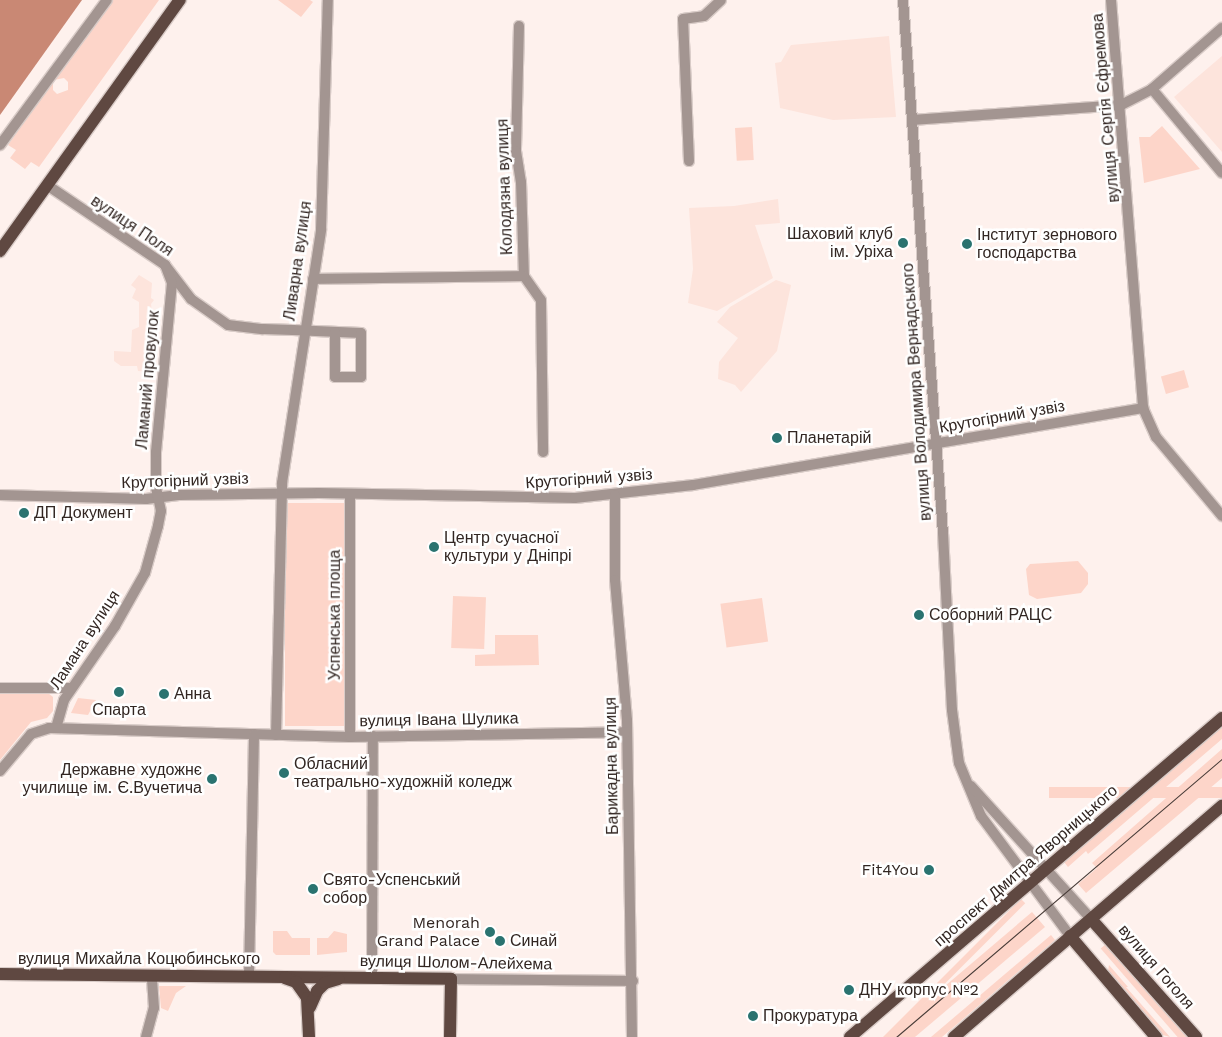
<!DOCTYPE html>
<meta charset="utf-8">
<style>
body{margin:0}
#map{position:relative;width:1222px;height:1037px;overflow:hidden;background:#fef1ed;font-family:"Work Sans",sans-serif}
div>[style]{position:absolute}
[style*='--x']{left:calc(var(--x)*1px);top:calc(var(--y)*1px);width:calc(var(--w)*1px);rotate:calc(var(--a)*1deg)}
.built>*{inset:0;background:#fde4dc}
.green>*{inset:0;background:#fdd5c9;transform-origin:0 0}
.water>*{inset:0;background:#c98874}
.roads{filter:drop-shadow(1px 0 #d9ccc8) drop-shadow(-1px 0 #d9ccc8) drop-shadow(0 1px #d9ccc8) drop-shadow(0 -1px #d9ccc8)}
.minor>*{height:10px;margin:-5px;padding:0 5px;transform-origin:5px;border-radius:5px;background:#a39591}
.major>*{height:12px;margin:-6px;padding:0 6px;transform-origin:6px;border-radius:6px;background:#5f4841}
.tram>*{height:1px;margin:-0.5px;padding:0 0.5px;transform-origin:0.5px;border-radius:0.5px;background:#483c38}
.dots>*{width:14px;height:14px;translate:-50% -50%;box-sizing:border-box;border:2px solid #fff;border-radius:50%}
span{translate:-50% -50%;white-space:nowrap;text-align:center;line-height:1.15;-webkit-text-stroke:5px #fff;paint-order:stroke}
.street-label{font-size:16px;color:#322622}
.poi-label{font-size:16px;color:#322622}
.right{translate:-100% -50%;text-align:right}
.left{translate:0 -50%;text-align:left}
</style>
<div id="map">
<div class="built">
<i style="clip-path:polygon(889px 36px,896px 117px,833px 120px,780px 108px,775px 63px,781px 62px,791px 45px)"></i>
<i style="clip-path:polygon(1222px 56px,1222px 152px,1174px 97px)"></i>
<i style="clip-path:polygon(778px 199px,780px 223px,755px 225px,773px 278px,717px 311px,688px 303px,693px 269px,689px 208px,734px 206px)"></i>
<i style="clip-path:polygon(139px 275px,152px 283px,151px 298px,154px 300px,151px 304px,154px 327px,151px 330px,150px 372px,138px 371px,137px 366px,121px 366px,114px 361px,114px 351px,131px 352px,132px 330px,139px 327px,139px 302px,132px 298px,136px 289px,131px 285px)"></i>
<i style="clip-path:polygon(776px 280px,791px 285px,777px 351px,741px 392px,735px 385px,718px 379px,719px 362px,738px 338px,717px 322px,730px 307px)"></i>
</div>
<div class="green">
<i style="clip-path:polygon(111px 0,159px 0,39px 167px,31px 162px,25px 169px,10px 158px,16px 150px,8px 145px,53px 82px,53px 90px,57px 94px,68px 90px,68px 82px,64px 78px,54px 80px)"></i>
<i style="clip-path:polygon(278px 0,310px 0,313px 2px,301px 17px)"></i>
<i style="clip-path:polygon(1162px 126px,1200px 169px,1144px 183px,1139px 137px,1150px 137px)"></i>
<i style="left:752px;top:127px;width:33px;height:17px;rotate:87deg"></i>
<i style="left:1184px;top:370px;width:18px;height:24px;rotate:74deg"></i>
<i style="left:285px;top:503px;width:61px;height:223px"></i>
<i style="clip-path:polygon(1078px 561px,1088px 573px,1088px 584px,1081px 593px,1037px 599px,1029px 595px,1026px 569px,1030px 564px)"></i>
<i style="left:453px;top:596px;width:33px;height:52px;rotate:2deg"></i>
<i style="left:762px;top:598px;width:44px;height:42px;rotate:82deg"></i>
<i style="clip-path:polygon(495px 635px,538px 635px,539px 665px,475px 666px,475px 655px,495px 654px)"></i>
<i style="clip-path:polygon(48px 693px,53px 697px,53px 711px,47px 718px,31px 722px,0 760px,0 694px)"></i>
<i style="clip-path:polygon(78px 698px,96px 700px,88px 715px,71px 713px)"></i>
<i style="clip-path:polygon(1222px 727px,1222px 739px,1088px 854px,1086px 851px,1068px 867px,1064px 862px)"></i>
<i style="clip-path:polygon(1222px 749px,1222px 778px,1086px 893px,1078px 884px,1097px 868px,1092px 863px)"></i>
<i style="left:1222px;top:787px;width:11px;height:173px;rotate:90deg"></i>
<i style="left:1021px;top:899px;width:6px;height:212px;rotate:45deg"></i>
<i style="clip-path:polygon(1032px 912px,1045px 927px,915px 1037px,885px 1037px)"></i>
<i style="clip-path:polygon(273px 931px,287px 931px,292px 938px,310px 938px,310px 955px,276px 955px,273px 952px)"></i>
<i style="clip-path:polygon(334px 931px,347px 934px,347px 952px,317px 955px,317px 938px,328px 938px)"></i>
<i style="clip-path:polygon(1051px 935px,1055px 940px,942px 1037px,931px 1037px)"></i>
<i style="left:1106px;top:944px;width:124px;height:7px;rotate:49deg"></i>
<i style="clip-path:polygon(1109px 965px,1128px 987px,1126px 987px,1170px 1037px,1163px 1035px,1128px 995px,1108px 971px)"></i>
<i style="clip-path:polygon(159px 986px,186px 986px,176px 993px,168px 1011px,161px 1008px)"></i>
</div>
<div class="water">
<i style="clip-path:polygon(0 0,82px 0,0 115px)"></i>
</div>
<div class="roads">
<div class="minor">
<i style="--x:903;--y:0;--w:534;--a:85.71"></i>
<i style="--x:943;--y:533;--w:177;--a:87.1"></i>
<i style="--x:952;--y:710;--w:53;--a:82.5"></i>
<i style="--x:959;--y:763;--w:57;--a:67.5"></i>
<i style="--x:981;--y:816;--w:149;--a:53.4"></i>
<i style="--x:1111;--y:0;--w:409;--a:85.5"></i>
<i style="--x:1143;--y:408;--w:32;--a:66"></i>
<i style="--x:1156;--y:437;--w:103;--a:50.1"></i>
<i style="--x:519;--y:26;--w:125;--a:91.4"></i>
<i style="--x:516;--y:151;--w:31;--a:81"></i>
<i style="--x:521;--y:182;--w:94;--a:88.2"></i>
<i style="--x:1152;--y:89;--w:109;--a:50.2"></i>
<i style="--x:912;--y:120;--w:210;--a:-4.1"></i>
<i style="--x:1121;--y:105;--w:35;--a:-27"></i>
<i style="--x:1152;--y:89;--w:93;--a:-41.1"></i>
<i style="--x:0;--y:145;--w:180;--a:-53.6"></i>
<i style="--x:689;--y:161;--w:142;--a:-92.4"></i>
<i style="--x:683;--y:19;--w:21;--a:-8"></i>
<i style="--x:704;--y:16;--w:23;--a:-43"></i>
<i style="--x:47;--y:185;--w:143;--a:34.1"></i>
<i style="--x:165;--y:265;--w:43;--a:52.6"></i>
<i style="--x:191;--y:299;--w:45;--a:35.1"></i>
<i style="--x:228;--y:325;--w:35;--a:7"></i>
<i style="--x:263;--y:329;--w:30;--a:2"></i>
<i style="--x:293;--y:330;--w:68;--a:2.5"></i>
<i style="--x:361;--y:333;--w:44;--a:90"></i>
<i style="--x:361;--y:377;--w:26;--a:180"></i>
<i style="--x:335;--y:377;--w:45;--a:-90"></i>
<i style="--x:524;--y:276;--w:29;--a:55"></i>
<i style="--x:541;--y:300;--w:152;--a:89.2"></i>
<i style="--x:313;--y:279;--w:211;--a:-0.8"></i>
<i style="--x:350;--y:494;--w:243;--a:90"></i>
<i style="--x:0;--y:495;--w:146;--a:1.6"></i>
<i style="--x:146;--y:499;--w:33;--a:-7"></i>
<i style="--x:179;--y:495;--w:140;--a:-0.8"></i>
<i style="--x:319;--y:493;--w:256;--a:1.1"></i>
<i style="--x:575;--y:498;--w:119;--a:-6.3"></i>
<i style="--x:693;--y:485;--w:457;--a:-9.7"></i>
<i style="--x:615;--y:495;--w:85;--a:90"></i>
<i style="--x:615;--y:580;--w:141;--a:85.1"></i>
<i style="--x:627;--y:720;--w:317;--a:89.1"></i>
<i style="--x:0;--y:688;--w:70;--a:0"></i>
<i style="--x:56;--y:728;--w:29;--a:-74"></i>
<i style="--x:64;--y:700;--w:90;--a:-55.4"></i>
<i style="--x:115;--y:626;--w:61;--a:-60.5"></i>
<i style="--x:145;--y:573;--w:49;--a:-74.5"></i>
<i style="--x:158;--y:526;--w:15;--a:-79"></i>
<i style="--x:161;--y:511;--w:24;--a:-102"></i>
<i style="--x:156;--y:488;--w:36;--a:-90"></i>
<i style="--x:156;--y:452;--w:170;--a:-84.6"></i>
<i style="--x:172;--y:283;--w:19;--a:-111"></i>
<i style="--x:276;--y:735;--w:252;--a:-88.6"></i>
<i style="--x:282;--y:483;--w:256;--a:-81.2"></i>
<i style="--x:321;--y:230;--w:230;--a:-88.3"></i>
<i style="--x:0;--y:771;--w:48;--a:-50"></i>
<i style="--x:31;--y:734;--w:19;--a:-18"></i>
<i style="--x:49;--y:728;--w:301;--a:1.7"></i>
<i style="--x:350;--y:737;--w:275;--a:-1"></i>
<i style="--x:971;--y:786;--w:179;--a:47.9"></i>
<i style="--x:249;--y:975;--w:241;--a:-88.8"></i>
<i style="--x:372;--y:978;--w:242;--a:-89.8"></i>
<i style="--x:451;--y:979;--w:182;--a:0.6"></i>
<i style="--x:146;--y:1037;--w:30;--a:-75"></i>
<i style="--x:154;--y:1008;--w:32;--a:-94"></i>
</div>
<div class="major">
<i style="--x:0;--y:251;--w:309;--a:-54.4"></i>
<i style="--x:1091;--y:919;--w:158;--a:48.3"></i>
<i style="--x:1070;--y:936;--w:133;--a:49.6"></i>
<i style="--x:0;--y:974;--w:451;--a:0.6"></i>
<i style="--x:451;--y:979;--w:58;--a:91"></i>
<i style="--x:285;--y:978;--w:12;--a:20"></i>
<i style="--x:296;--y:982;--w:19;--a:55"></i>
<i style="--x:307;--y:998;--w:39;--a:87"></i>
<i style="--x:310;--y:1007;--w:17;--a:-66"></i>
<i style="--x:317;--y:991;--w:11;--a:-45"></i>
<i style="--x:325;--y:983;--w:14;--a:-17"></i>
<i style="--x:850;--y:1037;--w:490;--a:-40.6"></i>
<i style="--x:954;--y:1037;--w:354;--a:-40.8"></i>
</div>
</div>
<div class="tram">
<i style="--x:896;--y:1037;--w:428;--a:-40.5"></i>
</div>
<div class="dots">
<i style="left:903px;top:243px;background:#2a7370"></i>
<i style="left:967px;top:244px;background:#2a7370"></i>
<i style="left:777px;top:438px;background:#2a7370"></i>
<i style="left:24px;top:513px;background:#2a7370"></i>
<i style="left:434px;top:547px;background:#2a7370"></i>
<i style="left:919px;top:615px;background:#2a7370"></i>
<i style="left:119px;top:692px;background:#2a7370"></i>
<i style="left:164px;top:694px;background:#2a7370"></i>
<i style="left:284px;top:773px;background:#2a7370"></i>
<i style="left:212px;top:779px;background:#2a7370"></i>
<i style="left:929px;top:870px;background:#2a7370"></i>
<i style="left:313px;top:889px;background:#2a7370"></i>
<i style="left:490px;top:932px;background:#2a7370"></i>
<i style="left:500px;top:941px;background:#2a7370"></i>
<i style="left:849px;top:990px;background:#2a7370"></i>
<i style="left:753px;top:1016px;background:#2a7370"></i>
</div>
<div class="street-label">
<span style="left:1106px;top:108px;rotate:-95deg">вулиця Сергія Єфремова</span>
<span style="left:505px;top:187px;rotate:-92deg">Колодязна вулиця</span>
<span style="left:132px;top:226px;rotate:34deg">вулиця Поля</span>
<span style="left:298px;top:261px;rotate:-82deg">Ливарна вулиця</span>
<span style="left:148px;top:380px;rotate:-85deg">Ламаний провулок</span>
<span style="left:917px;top:392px;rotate:-94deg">вулиця Володимира Вернадського</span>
<span style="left:1002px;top:417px;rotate:-10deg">Крутогірний узвіз</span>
<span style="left:589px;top:479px;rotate:-4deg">Крутогірний узвіз</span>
<span style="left:185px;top:481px;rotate:-2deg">Крутогірний узвіз</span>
<span style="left:335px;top:615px;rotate:-90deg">Успенська площа</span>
<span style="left:85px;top:640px;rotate:-57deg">Ламана вулиця</span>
<span style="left:439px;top:720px;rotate:-1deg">вулиця Івана Шулика</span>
<span style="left:612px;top:766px;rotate:-91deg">Барикадна вулиця</span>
<span style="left:1026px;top:866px;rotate:-41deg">проспект Дмитра Яворницького</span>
<span style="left:139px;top:959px">вулиця Михайла Коцюбинського</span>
<span style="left:456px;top:963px;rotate:1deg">вулиця Шолом-Алейхема</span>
<span style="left:1156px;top:967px;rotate:49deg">вулиця Гоголя</span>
</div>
<div class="poi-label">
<span class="right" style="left:893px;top:243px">Шаховий клуб<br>ім. Уріха</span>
<span class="left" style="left:977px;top:244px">Інститут зернового<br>господарства</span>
<span class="left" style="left:787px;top:438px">Планетарій</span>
<span class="left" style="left:34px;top:513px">ДП Документ</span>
<span class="left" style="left:444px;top:547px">Центр сучасної<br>культури у Дніпрі</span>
<span class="left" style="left:929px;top:615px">Соборний РАЦС</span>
<span class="left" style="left:174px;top:694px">Анна</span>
<span style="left:119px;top:710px">Спарта</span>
<span class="left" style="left:294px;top:773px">Обласний<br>театрально-художній коледж</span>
<span class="right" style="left:202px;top:779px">Державне художнє<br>училище ім. Є.Вучетича</span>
<span class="right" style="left:919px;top:870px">Fit4You</span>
<span class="left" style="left:323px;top:889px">Свято-Успенський<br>собор</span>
<span class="right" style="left:480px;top:932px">Menorah<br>Grand Palace</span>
<span class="left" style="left:510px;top:941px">Синай</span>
<span class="left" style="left:859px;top:990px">ДНУ корпус №2</span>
<span class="left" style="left:763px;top:1016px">Прокуратура</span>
</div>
</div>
